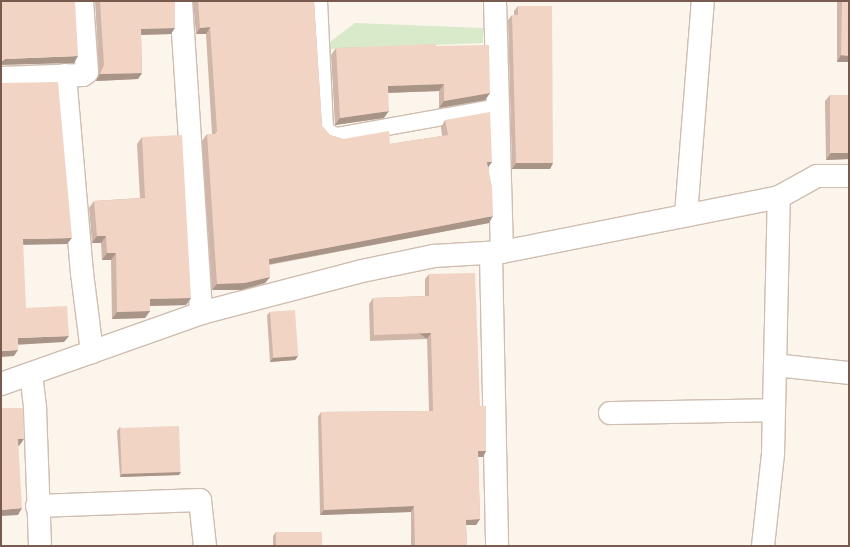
<!DOCTYPE html>
<style>
body{margin:0}
#map{position:relative;width:850px;height:547px;overflow:hidden;background:#fcf5eb;font-family:"Titillium Web",sans-serif}
div>[style]{position:absolute}
[style*='--x']{left:calc(var(--x)*1px);top:calc(var(--y)*1px);width:calc(var(--w)*1px);rotate:calc(var(--a)*1deg)}
.green>*{inset:0;background:#d8eac9}
.roads{filter:drop-shadow(1px 0 #cfbdb0) drop-shadow(-1px 0 #cfbdb0) drop-shadow(0 1px #cfbdb0) drop-shadow(0 -1px #cfbdb0)}
.service>*{height:16px;margin:-8px;padding:0 8px;transform-origin:8px;border-radius:8px;background:#fff}
.minor>*{height:22px;margin:-11px;padding:0 11px;transform-origin:11px;border-radius:11px;background:#fff}
.wall>*{inset:0;background:#cfb6a8;transform-origin:0 0}
.shaded-wall>*{inset:0;background:#a99488;transform-origin:0 0}
.building>*{inset:0;background:#f1d4c3;transform-origin:0 0}
span{translate:-50% -50%;white-space:nowrap;text-align:center;line-height:1.15;-webkit-text-stroke:3px #fff9f2;paint-order:stroke}
.frame{position:absolute;inset:0;border:2px solid #785b4e;pointer-events:none}
</style>
<div id="map">
<div class="green">
<i style="clip-path:polygon(355px 23px,483px 28px,483px 43px,330px 49px,330px 42px)"></i>
</div>
<div class="roads">
<div class="service">
<i style="--x:319;--y:1;--w:126;--a:87.3"></i>
<i style="--x:325;--y:127;--w:7;--a:56"></i>
<i style="--x:329;--y:133;--w:9;--a:21"></i>
<i style="--x:337;--y:136;--w:164;--a:-10.2"></i>
</div>
<div class="minor">
<i style="--x:181;--y:1;--w:313;--a:86.3"></i>
<i style="--x:495;--y:1;--w:251;--a:88.4"></i>
<i style="--x:65;--y:75;--w:199;--a:85.1"></i>
<i style="--x:82;--y:273;--w:80;--a:82.8"></i>
<i style="--x:1;--y:78;--w:82;--a:-2.1"></i>
<i style="--x:83;--y:75;--w:5;--a:-37"></i>
<i style="--x:87;--y:72;--w:71;--a:-94"></i>
<i style="--x:686;--y:215;--w:215;--a:-85.5"></i>
<i style="--x:491;--y:254;--w:292;--a:88.8"></i>
<i style="--x:775;--y:365;--w:74;--a:6.2"></i>
<i style="--x:31;--y:374;--w:35;--a:83"></i>
<i style="--x:35;--y:409;--w:137;--a:87.9"></i>
<i style="--x:1;--y:384;--w:212;--a:-19.5"></i>
<i style="--x:201;--y:313;--w:166;--a:-14.6"></i>
<i style="--x:362;--y:271;--w:74;--a:-11.8"></i>
<i style="--x:434;--y:256;--w:68;--a:-3.4"></i>
<i style="--x:502;--y:252;--w:282;--a:-11.2"></i>
<i style="--x:779;--y:197;--w:43;--a:-28.9"></i>
<i style="--x:817;--y:176;--w:32;--a:0"></i>
<i style="--x:610;--y:413;--w:164;--a:-1"></i>
<i style="--x:37;--y:506;--w:163;--a:-2.1"></i>
<i style="--x:200;--y:500;--w:46;--a:83.8"></i>
<i style="--x:763;--y:546;--w:93;--a:-83.8"></i>
<i style="--x:773;--y:454;--w:257;--a:-88.7"></i>
</div>
</div>
<div class="wall">
<i style="clip-path:polygon(95px 1px,175px 1px,171px 34px,141px 35px,142px 73px,138px 79px,96px 81px,99px 71px)"></i>
<i style="clip-path:polygon(193px 1px,314px 1px,322px 126px,330px 135px,343px 139px,390px 144px,442px 136px,441px 127px,445px 120px,492px 162px,488px 167px,489px 223px,269px 265px,270px 277px,265px 283px,241px 290px,212px 290px,202px 141px,207px 134px,212px 134px,206px 34px,196px 34px)"></i>
<i style="left:837px;top:1px;width:12px;height:61px"></i>
<i style="clip-path:polygon(518px 6px,553px 163px,550px 169px,512px 169px,508px 20px,512px 15px,514px 15px,514px 11px)"></i>
<i style="clip-path:polygon(436px 46px,490px 93px,485px 100px,439px 108px,439px 91px,388px 93px,384px 118px,335px 125px,331px 55px,336px 48px)"></i>
<i style="clip-path:polygon(830px 95px,849px 159px,826px 160px,825px 101px)"></i>
<i style="clip-path:polygon(142px 137px,191px 298px,186px 305px,150px 306px,150px 311px,145px 318px,112px 319px,111px 260px,102px 260px,101px 243px,92px 243px,89px 208px,94px 201px,140px 198px,137px 144px)"></i>
<i style="clip-path:polygon(429px 274px,480px 406px,486px 451px,483px 457px,478px 457px,480px 519px,476px 525px,466px 525px,467px 546px,411px 546px,411px 512px,320px 515px,318px 417px,321px 412px,429px 411px,427px 339px,370px 341px,369px 304px,373px 298px,425px 296px,425px 279px)"></i>
<i style="clip-path:polygon(270px 312px,298px 356px,295px 360px,270px 362px,267px 315px)"></i>
<i style="clip-path:polygon(120px 427px,179px 475px,120px 477px,117px 431px)"></i>
<i style="clip-path:polygon(276px 532px,322px 546px,273px 546px,273px 536px)"></i>
</div>
<div class="shaded-wall">
<i style="clip-path:polygon(210px 27px,206px 34px,196px 34px,200px 28px)"></i>
<i style="clip-path:polygon(175px 28px,171px 34px,136px 35px,141px 29px)"></i>
<i style="clip-path:polygon(841px 55px,849px 56px,849px 62px,837px 62px)"></i>
<i style="clip-path:polygon(78px 56px,74px 63px,1px 65px,1px 62px,5px 59px)"></i>
<i style="clip-path:polygon(142px 73px,138px 79px,96px 81px,100px 74px)"></i>
<i style="clip-path:polygon(444px 84px,439px 91px,383px 93px,388px 86px)"></i>
<i style="clip-path:polygon(490px 93px,485px 100px,439px 108px,444px 101px)"></i>
<i style="clip-path:polygon(389px 111px,384px 118px,335px 125px,340px 118px)"></i>
<i style="clip-path:polygon(831px 153px,849px 153px,849px 159px,826px 160px)"></i>
<i style="clip-path:polygon(487px 162px,492px 162px,487px 169px)"></i>
<i style="clip-path:polygon(516px 163px,553px 163px,550px 169px,512px 169px)"></i>
<i style="clip-path:polygon(493px 216px,489px 223px,265px 265px,269px 259px)"></i>
<i style="clip-path:polygon(97px 236px,106px 236px,101px 243px,92px 243px)"></i>
<i style="clip-path:polygon(72px 238px,67px 244px,18px 245px,23px 239px)"></i>
<i style="clip-path:polygon(107px 253px,116px 253px,111px 260px,102px 260px)"></i>
<i style="clip-path:polygon(270px 277px,265px 283px,241px 290px,212px 290px,217px 284px)"></i>
<i style="clip-path:polygon(191px 298px,186px 305px,145px 306px,150px 299px)"></i>
<i style="clip-path:polygon(150px 311px,145px 318px,112px 319px,117px 312px)"></i>
<i style="left:431px;top:333px;width:7px;height:57px;rotate:124deg"></i>
<i style="clip-path:polygon(69px 336px,64px 342px,13px 345px,18px 338px)"></i>
<i style="clip-path:polygon(18px 350px,14px 356px,1px 357px,1px 351px)"></i>
<i style="clip-path:polygon(298px 356px,295px 360px,270px 362px,273px 358px)"></i>
<i style="clip-path:polygon(18px 439px,24px 439px,19px 446px,13px 446px)"></i>
<i style="clip-path:polygon(478px 451px,486px 451px,483px 457px,475px 457px)"></i>
<i style="clip-path:polygon(181px 472px,179px 475px,120px 477px,123px 473px)"></i>
<i style="clip-path:polygon(414px 506px,411px 512px,320px 515px,324px 510px)"></i>
<i style="clip-path:polygon(22px 508px,18px 515px,1px 516px,1px 510px)"></i>
<i style="clip-path:polygon(480px 519px,476px 525px,462px 525px,466px 520px)"></i>
</div>
<div class="building">
<i style="clip-path:polygon(1px 1px,75px 1px,78px 56px,5px 59px,1px 62px)"></i>
<i style="clip-path:polygon(100px 1px,175px 1px,175px 28px,141px 29px,142px 73px,100px 74px,104px 65px)"></i>
<i style="clip-path:polygon(198px 1px,314px 1px,322px 126px,330px 135px,343px 139px,389px 131px,390px 144px,448px 135px,445px 120px,490px 112px,492px 162px,487px 162px,492px 187px,493px 216px,269px 259px,270px 277px,245px 283px,217px 284px,207px 134px,215px 134px,217px 131px,210px 27px,200px 28px)"></i>
<i style="clip-path:polygon(842px 1px,849px 1px,849px 56px,841px 55px)"></i>
<i style="clip-path:polygon(518px 6px,552px 6px,553px 163px,516px 163px,512px 15px,518px 15px)"></i>
<i style="clip-path:polygon(436px 44px,436px 46px,489px 45px,490px 93px,444px 101px,444px 84px,388px 86px,389px 111px,340px 118px,336px 48px)"></i>
<i style="clip-path:polygon(58px 82px,72px 238px,23px 239px,26px 308px,67px 306px,69px 336px,18px 338px,18px 350px,1px 351px,1px 83px)"></i>
<i style="left:830px;top:95px;width:19px;height:58px"></i>
<i style="clip-path:polygon(182px 135px,191px 298px,150px 299px,150px 311px,117px 312px,116px 253px,107px 253px,106px 236px,97px 236px,94px 201px,145px 198px,142px 137px)"></i>
<i style="clip-path:polygon(475px 273px,480px 406px,486px 406px,486px 451px,478px 451px,480px 519px,466px 520px,467px 546px,415px 546px,414px 506px,324px 510px,321px 412px,433px 411px,431px 333px,374px 335px,373px 298px,429px 296px,429px 274px)"></i>
<i style="left:295px;top:310px;width:46px;height:25px;rotate:86deg"></i>
<i style="clip-path:polygon(1px 408px,23px 408px,24px 439px,18px 439px,22px 508px,1px 510px)"></i>
<i style="left:179px;top:426px;width:46px;height:59px;rotate:88deg"></i>
<i style="left:276px;top:532px;width:46px;height:14px"></i>
</div>
<div class="frame"></div>
</div>
